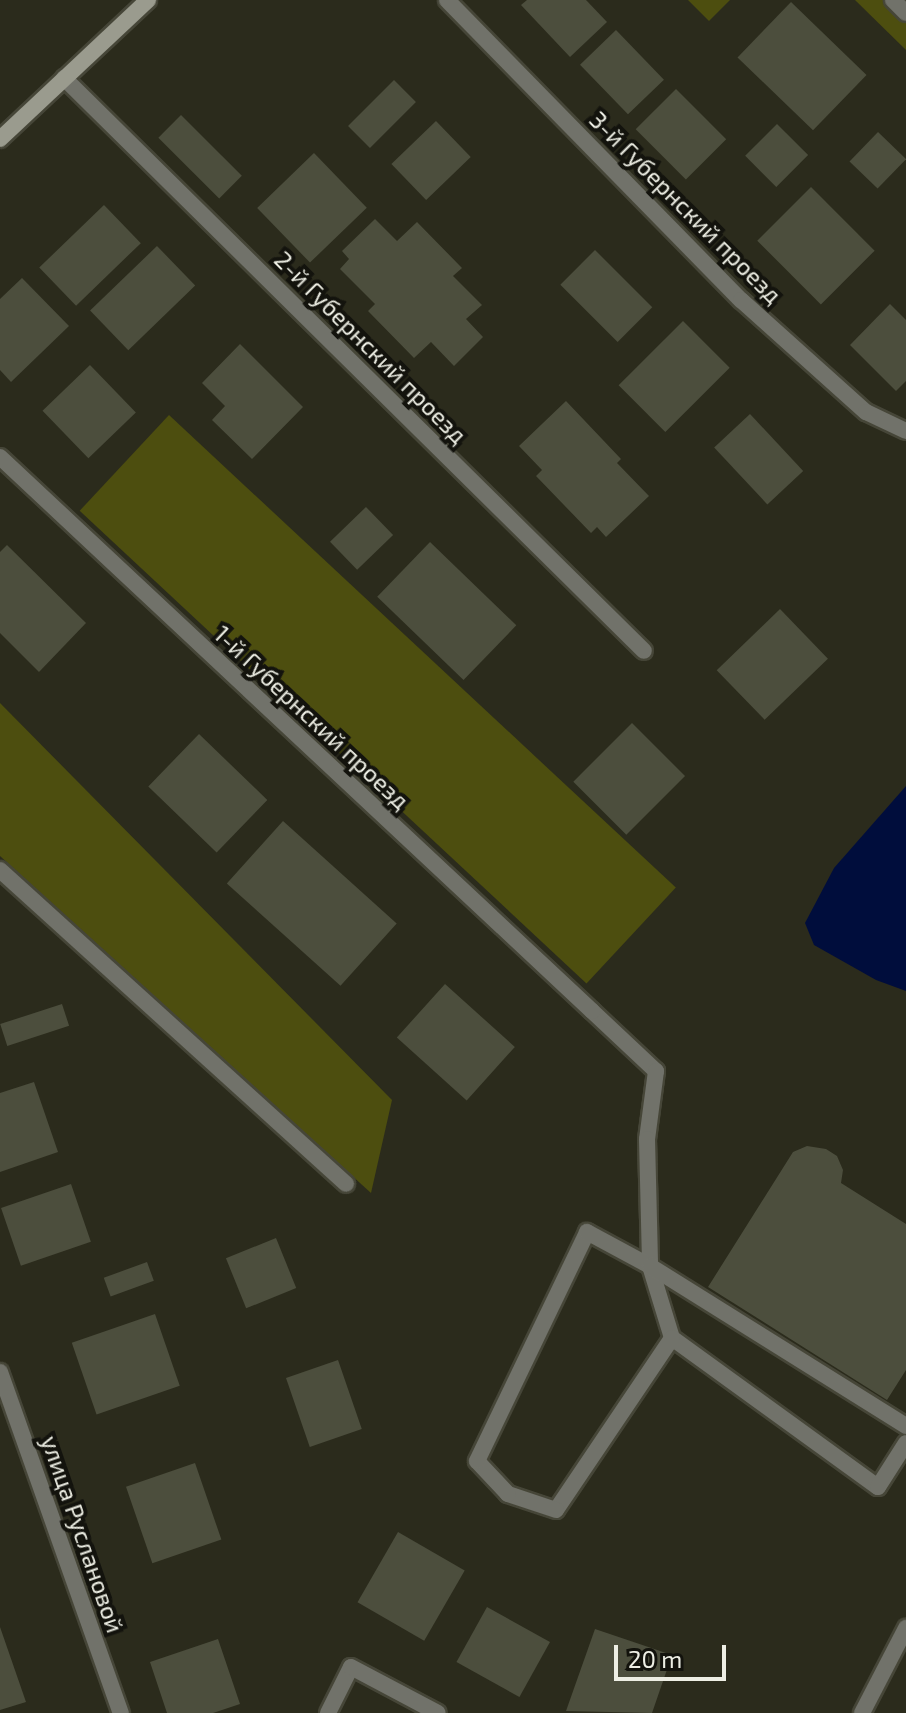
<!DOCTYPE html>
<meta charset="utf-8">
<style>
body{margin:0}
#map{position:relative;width:906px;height:1713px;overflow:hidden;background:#2b2b1c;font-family:"Exo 2",sans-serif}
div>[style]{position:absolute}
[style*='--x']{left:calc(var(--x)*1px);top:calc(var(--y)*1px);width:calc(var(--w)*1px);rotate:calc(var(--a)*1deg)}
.green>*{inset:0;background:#4d4e0f;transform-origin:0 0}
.water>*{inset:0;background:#000d3c}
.building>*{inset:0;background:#4c4e3d;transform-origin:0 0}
.roads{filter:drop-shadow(2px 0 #464638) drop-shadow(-2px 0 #464638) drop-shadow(0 2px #464638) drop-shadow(0 -2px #464638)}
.lane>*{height:16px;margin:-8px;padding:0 8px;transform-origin:8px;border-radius:8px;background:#71726a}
.street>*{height:16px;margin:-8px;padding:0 8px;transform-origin:8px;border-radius:8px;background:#71726a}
.secondary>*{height:16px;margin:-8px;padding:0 8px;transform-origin:8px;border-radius:8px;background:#9a9b8e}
span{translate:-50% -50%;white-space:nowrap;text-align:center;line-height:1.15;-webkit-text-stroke:8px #13130d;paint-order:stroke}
.street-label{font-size:24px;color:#edeee4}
.scale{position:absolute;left:614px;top:1645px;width:112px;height:36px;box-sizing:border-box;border:4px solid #edeee4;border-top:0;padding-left:10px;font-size:24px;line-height:28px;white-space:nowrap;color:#edeee4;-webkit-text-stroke:6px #13130d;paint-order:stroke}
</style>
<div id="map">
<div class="green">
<i style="clip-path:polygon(688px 0,730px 0,709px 21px)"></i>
<i style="clip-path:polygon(855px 0,906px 0,906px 50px)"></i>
<i style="left:169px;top:415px;width:693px;height:131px;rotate:43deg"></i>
<i style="clip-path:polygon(0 703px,392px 1100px,371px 1193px,0 856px)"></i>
</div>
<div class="water">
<i style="clip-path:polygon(906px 786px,906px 991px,876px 980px,814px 945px,805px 923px,834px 868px)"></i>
</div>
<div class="building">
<i style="clip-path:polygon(527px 0,586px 0,607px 22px,570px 57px,521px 5px)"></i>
<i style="left:791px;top:2px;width:105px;height:77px;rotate:44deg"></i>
<i style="left:616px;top:30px;width:69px;height:50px;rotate:46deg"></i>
<i style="left:394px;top:80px;width:31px;height:65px;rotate:45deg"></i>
<i style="left:676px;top:89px;width:71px;height:57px;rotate:45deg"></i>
<i style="left:181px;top:115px;width:86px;height:32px;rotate:45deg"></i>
<i style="left:436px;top:121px;width:50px;height:62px;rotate:46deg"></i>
<i style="left:777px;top:124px;width:44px;height:45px;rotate:45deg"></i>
<i style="left:878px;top:132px;width:39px;height:41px;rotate:44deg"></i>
<i style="left:314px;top:153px;width:76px;height:79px;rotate:46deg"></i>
<i style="left:811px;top:187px;width:90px;height:76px;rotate:45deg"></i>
<i style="left:104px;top:205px;width:53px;height:90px;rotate:46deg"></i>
<i style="clip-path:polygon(375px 219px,397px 241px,417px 222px,462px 268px,453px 276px,482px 305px,466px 319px,483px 337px,454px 366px,431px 342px,414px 358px,368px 311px,375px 304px,340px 269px,349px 259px,342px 251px)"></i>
<i style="left:157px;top:246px;width:55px;height:93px;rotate:46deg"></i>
<i style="left:595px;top:250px;width:81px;height:49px;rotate:45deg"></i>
<i style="clip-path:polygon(22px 278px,69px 326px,11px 382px,0 370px,0 299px)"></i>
<i style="clip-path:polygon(890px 304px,906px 320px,906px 381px,896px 391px,850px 345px)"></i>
<i style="left:683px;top:321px;width:66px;height:91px;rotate:45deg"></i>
<i style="clip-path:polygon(240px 344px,303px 407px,252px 459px,212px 420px,225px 406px,202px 383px)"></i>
<i style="left:90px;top:365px;width:66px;height:66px;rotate:46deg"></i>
<i style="clip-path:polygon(566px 401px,621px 459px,617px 463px,649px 496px,606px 537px,597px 527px,591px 533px,536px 476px,542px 470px,519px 446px)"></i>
<i style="left:750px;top:414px;width:78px;height:49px;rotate:47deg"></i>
<i style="left:366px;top:507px;width:39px;height:50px;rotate:46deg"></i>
<i style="left:430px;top:542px;width:120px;height:76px;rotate:44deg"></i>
<i style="clip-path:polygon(7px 545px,86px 623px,39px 672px,0 633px,0 552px)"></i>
<i style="left:780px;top:609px;width:69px;height:88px;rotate:46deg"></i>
<i style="left:632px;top:723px;width:75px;height:83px;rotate:45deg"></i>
<i style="left:199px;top:734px;width:95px;height:73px;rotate:44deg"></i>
<i style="left:283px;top:821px;width:153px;height:84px;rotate:42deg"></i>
<i style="left:445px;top:984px;width:94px;height:72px;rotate:42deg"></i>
<i style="left:62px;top:1004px;width:23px;height:65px;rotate:72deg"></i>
<i style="clip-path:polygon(34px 1082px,58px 1152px,0 1172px,0 1093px)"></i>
<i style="clip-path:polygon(807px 1146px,826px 1149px,837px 1156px,843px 1170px,841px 1183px,906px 1224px,906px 1370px,887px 1400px,708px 1287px,793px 1152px)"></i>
<i style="left:71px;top:1184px;width:61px;height:74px;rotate:71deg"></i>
<i style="left:276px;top:1238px;width:54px;height:54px;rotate:68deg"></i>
<i style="left:147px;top:1262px;width:20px;height:46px;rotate:70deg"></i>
<i style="left:155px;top:1314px;width:76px;height:88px;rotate:71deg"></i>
<i style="left:338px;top:1360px;width:73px;height:55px;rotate:71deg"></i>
<i style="left:195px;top:1463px;width:81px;height:73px;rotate:71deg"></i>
<i style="left:398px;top:1532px;width:77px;height:81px;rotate:30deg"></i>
<i style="left:487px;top:1607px;width:72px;height:63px;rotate:29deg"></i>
<i style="clip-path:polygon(0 1627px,26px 1702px,0 1710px)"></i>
<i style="clip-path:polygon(595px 1629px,672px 1655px,652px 1713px,566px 1711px)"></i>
<i style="clip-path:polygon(218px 1639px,240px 1704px,213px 1713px,167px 1713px,150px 1662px)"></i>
</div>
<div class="roads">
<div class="lane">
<i style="--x:0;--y:870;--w:467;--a:42.2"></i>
<i style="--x:592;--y:1011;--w:88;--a:43.2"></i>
<i style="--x:656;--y:1071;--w:69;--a:97.5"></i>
<i style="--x:647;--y:1139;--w:127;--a:88.6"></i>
<i style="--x:650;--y:1266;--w:75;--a:73"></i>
<i style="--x:672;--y:1338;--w:254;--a:35.9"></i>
<i style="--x:878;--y:1487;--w:52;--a:-57.5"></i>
<i style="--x:672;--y:1338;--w:207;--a:124"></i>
<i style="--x:556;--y:1510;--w:51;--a:-161.6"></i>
<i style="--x:508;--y:1494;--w:45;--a:-133.2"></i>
<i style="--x:477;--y:1461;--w:254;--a:-64.3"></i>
<i style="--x:587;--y:1232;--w:72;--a:28.4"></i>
<i style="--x:650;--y:1266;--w:302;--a:32"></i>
</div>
<div class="street">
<i style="--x:447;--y:0;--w:420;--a:45.6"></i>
<i style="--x:741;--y:300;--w:168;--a:41.9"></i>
<i style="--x:866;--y:412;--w:44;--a:25.4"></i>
<i style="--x:893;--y:0;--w:18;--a:45"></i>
<i style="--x:64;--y:78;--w:815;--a:44.65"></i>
<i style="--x:0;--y:457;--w:811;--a:43.1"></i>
<i style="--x:0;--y:1372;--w:362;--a:70.5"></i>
<i style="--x:328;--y:1713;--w:51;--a:-63.4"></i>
<i style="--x:351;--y:1667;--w:98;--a:27.9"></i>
<i style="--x:862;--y:1713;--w:96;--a:-62.6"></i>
</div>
<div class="secondary">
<i style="--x:0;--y:139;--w:203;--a:-43.2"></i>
</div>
</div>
<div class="street-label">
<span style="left:686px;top:207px;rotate:45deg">3-й Губернский проезд</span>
<span style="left:371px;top:347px;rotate:45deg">2-й Губернский проезд</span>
<span style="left:312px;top:717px;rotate:43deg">1-й Губернский проезд</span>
<span style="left:83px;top:1534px;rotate:71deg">улица Руслановой</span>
</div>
<div class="scale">20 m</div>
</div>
